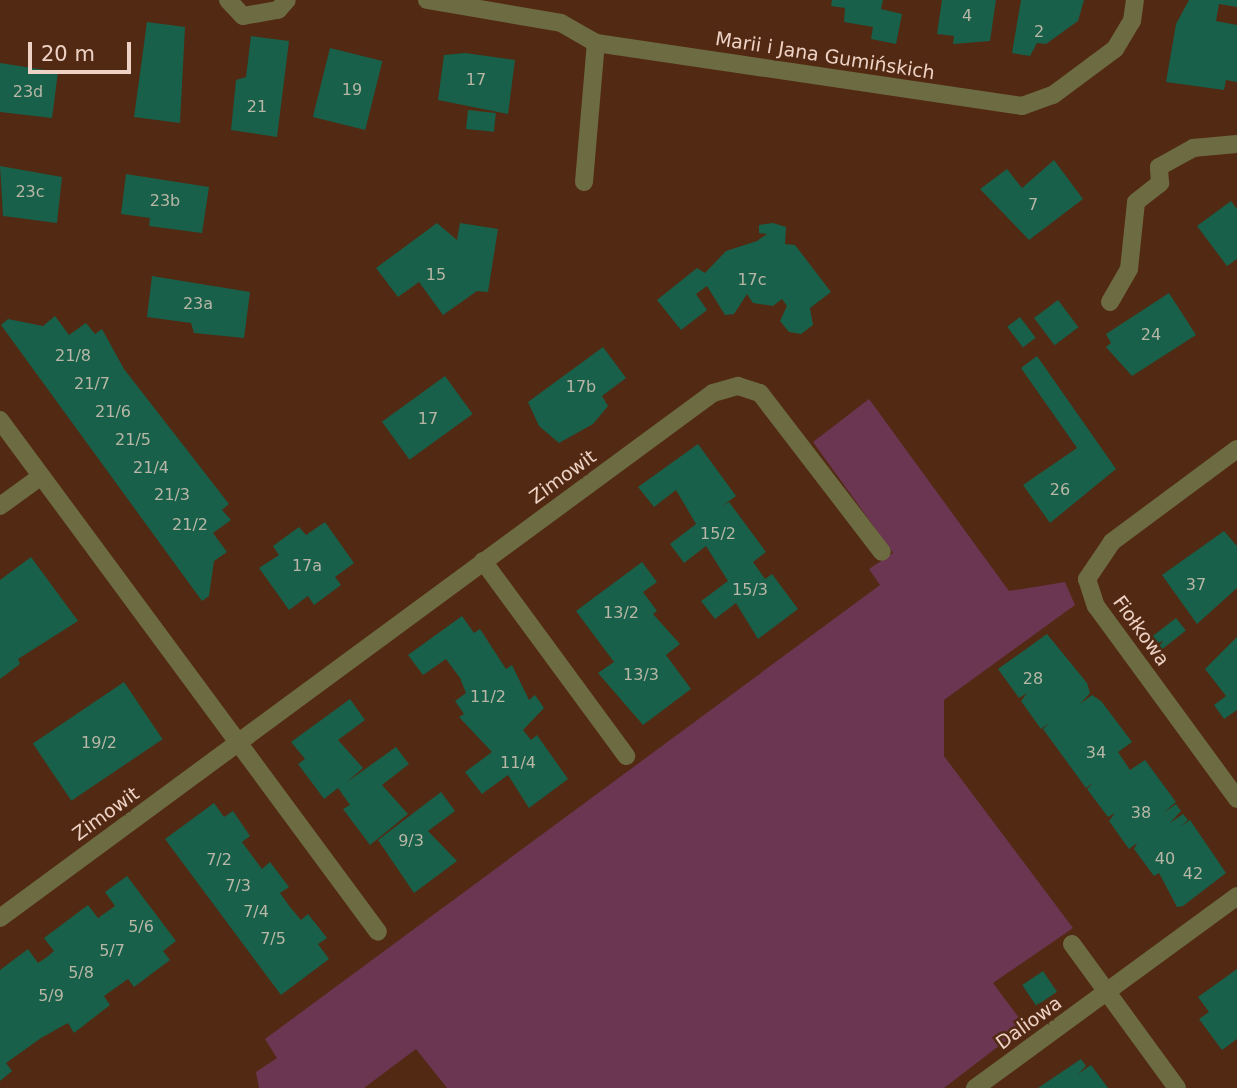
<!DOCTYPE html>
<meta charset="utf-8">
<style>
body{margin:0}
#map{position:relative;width:1237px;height:1088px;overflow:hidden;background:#522913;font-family:"DejaVu Sans",sans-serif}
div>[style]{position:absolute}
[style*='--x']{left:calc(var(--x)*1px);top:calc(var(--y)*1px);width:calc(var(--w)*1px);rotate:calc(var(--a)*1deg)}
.green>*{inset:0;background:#6a3652}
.building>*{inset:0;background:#186049;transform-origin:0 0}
.minor>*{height:18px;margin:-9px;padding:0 9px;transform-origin:9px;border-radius:9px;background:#6c6b42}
span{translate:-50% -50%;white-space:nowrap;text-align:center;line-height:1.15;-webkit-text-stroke:5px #522913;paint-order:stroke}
.number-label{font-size:16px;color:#b8b6a6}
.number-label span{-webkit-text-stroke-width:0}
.street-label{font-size:19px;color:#edd2c5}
.scale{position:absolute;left:28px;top:42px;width:103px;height:32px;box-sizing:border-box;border:4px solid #edd2c5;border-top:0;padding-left:9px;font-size:21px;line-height:24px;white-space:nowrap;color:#edd2c5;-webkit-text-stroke:5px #522913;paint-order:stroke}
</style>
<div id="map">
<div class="green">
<i style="clip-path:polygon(869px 399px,1009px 591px,1065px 582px,1075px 605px,944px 700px,944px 756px,1073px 928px,993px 983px,1025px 1026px,944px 1088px,447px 1088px,416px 1049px,364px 1088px,259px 1088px,256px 1072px,277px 1058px,265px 1039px,880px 585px,869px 569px,893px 553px,813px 442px)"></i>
</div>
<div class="building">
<i style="clip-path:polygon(832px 0,883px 0,881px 9px,902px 14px,896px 44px,871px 39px,873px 27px,844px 22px,845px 8px,831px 6px)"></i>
<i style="clip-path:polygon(942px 0,996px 0,990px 41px,953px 44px,954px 36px,937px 34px)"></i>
<i style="clip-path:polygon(1021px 0,1084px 0,1078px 21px,1046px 44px,1037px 43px,1030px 56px,1012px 53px)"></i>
<i style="clip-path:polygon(1189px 0,1237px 0,1237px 7px,1219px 4px,1216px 21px,1237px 25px,1237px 82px,1226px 80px,1224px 90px,1166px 82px,1176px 24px)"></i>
<i style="clip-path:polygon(147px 22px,185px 27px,180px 123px,134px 117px)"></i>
<i style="clip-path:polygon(251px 36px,289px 41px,277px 137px,231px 130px,236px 80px,246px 77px)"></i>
<i style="left:330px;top:48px;width:54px;height:71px;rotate:14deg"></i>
<i style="clip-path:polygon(465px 53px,515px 60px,508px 114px,438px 100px,444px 55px)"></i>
<i style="clip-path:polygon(0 63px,58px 72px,52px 118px,0 112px)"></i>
<i style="left:468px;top:110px;width:28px;height:19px;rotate:6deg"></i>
<i style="clip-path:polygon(1054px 160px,1083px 199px,1029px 240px,980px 189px,1007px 169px,1022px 188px)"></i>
<i style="clip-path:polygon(0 166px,62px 177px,57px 223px,3px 216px)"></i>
<i style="clip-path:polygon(126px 174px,209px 187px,202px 233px,149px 226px,150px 218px,121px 214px)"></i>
<i style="clip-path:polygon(1231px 201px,1237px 209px,1237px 259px,1227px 266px,1197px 226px)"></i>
<i style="clip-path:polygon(437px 223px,457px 240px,460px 223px,498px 229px,488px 292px,477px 291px,443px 315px,419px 282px,398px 297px,376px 268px)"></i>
<i style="clip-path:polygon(773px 223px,786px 227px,785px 244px,795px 245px,831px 292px,810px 308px,813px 325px,801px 334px,789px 332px,780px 321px,787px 306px,782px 299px,773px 306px,753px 303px,747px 294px,734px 314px,725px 315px,707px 286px,696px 294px,707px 310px,681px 330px,657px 300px,697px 268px,705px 273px,726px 251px,757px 241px,767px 234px,759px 233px,759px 225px)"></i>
<i style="clip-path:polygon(152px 276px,250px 292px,244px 338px,194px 333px,191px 323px,147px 317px)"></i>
<i style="clip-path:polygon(1169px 293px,1196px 335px,1132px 376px,1106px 347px,1111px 343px,1106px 334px)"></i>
<i style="left:1058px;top:300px;width:34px;height:30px;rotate:53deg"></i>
<i style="clip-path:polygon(55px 316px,69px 335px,86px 323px,95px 334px,102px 329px,124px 369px,229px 504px,222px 510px,231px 520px,213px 533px,227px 552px,214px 561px,209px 596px,202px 601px,1px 325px,8px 319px,43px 326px)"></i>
<i style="left:1020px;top:317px;width:26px;height:16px;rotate:53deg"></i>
<i style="clip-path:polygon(603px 347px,626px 378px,602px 396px,608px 406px,593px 424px,559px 443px,539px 426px,528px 402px)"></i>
<i style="clip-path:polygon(1037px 356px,1116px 469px,1050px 523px,1023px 485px,1077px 448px,1021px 368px)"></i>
<i style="left:445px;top:376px;width:47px;height:78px;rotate:54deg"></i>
<i style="clip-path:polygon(698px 444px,736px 496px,722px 506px,729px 502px,766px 552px,753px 562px,765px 579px,772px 574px,798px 609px,758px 639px,736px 603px,715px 619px,701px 601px,728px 581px,706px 546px,684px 563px,670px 544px,696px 524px,676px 490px,654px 507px,638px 487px)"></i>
<i style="clip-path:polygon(325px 522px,354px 563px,335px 577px,341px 585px,314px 605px,308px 596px,289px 610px,259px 568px,279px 555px,273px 546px,299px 527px,306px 535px)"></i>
<i style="clip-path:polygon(1224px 531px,1237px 546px,1237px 588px,1197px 624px,1162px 575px)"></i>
<i style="clip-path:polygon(31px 557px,78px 621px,18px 659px,20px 664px,0 679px,0 580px)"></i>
<i style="clip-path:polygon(642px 562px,657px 582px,643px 592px,657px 611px,653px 614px,680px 644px,666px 655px,691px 689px,643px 725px,598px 673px,614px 662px,576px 611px)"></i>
<i style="clip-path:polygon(462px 616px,474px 633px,480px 629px,506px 669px,512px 665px,529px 700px,535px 695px,544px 708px,523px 730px,531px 740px,537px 735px,568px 779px,529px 808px,508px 775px,482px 794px,465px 772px,492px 752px,459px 717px,464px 714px,455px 701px,466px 693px,460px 678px,446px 659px,423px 675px,408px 655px)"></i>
<i style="left:1176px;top:618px;width:16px;height:31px;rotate:52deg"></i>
<i style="clip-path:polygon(1047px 634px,1087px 683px,1090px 693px,1080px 704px,1092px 695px,1101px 701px,1132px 742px,1118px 752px,1130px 770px,1145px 760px,1176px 802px,1163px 813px,1176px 804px,1181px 811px,1170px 823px,1183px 814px,1188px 820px,1180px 827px,1190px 820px,1226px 873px,1183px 906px,1177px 907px,1159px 873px,1154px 876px,1134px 849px,1137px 843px,1129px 849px,1109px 821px,1115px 813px,1108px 817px,1087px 789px,1093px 783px,1086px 788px,1043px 729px,1049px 723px,1041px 729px,1021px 701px,1027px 693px,1019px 698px,998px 669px)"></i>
<i style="clip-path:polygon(1237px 637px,1237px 710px,1224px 719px,1214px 705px,1226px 696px,1205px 669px)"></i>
<i style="left:124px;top:682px;width:69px;height:110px;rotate:56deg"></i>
<i style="clip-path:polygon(350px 699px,365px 720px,338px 740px,363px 768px,347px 782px,396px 747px,409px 764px,382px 785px,408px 814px,370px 845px,343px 809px,350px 805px,338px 788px,324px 799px,298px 764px,305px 759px,291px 742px)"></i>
<i style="clip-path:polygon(441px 792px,455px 811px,428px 831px,457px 861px,414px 893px,378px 840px)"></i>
<i style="clip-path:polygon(214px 803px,224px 817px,233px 811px,250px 836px,242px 842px,262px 869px,270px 862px,289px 887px,280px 893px,290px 907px,301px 920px,308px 914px,327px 938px,318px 944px,329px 959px,281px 995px,165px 839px)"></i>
<i style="clip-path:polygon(127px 876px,176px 941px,163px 951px,170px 960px,134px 987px,128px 979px,104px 996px,110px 1005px,74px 1033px,68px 1023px,41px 1038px,6px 1063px,12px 1071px,0 1081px,0 970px,28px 949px,38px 963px,47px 957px,54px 951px,44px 938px,88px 905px,98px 918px,115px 906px,105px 892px)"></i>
<i style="clip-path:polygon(1237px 969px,1237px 1039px,1222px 1050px,1199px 1019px,1209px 1012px,1198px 997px)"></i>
<i style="left:1043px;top:971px;width:25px;height:25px;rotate:56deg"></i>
<i style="clip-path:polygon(1081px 1059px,1086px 1066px,1078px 1074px,1091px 1065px,1108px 1088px,1038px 1088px)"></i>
</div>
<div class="minor">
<i style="--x:228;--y:0;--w:22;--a:47"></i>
<i style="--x:243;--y:16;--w:36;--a:-10"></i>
<i style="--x:278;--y:10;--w:13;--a:-48"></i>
<i style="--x:427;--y:0;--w:136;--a:9.7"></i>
<i style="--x:561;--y:23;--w:40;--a:29.7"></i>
<i style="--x:584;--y:182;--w:140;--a:-85.1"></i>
<i style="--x:596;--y:43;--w:431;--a:8.4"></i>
<i style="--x:1022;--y:106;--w:33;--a:-20"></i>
<i style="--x:1053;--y:95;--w:77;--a:-36.6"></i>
<i style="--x:1115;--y:49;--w:33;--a:-59"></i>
<i style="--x:1132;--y:21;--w:21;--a:-82"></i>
<i style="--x:1110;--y:302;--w:38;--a:-60"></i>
<i style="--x:1129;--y:269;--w:67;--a:-84"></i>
<i style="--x:1136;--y:202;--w:31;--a:-38"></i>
<i style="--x:1160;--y:183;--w:16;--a:-94"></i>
<i style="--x:1159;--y:167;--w:39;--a:-29"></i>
<i style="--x:1193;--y:148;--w:44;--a:-5.2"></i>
<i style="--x:0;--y:420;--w:636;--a:53.56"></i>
<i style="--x:1237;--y:449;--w:156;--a:143.4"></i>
<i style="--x:1112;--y:542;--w:45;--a:124"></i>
<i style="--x:1087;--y:579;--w:28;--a:72"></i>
<i style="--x:1096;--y:606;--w:239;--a:53.8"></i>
<i style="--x:0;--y:506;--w:49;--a:-35.9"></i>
<i style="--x:483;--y:561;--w:242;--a:53.7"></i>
<i style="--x:0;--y:918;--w:885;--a:-36.37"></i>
<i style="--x:713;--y:393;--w:26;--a:-16"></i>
<i style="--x:738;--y:386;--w:23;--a:18"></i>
<i style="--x:760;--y:393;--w:200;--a:52.5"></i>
<i style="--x:1072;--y:944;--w:178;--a:53.9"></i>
<i style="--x:975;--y:1088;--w:325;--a:-36.2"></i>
</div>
<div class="number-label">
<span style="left:967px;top:16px">4</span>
<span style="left:1039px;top:32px">2</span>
<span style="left:476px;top:80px">17</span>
<span style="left:352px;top:90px">19</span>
<span style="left:28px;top:92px">23d</span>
<span style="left:257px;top:107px">21</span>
<span style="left:30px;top:192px">23c</span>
<span style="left:165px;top:201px">23b</span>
<span style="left:1033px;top:205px">7</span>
<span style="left:436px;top:275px">15</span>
<span style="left:752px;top:280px">17c</span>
<span style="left:198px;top:304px">23a</span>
<span style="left:1151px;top:335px">24</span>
<span style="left:73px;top:356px">21/8</span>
<span style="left:92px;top:384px">21/7</span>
<span style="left:581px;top:387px">17b</span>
<span style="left:113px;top:412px">21/6</span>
<span style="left:428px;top:419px">17</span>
<span style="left:133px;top:440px">21/5</span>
<span style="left:151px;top:468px">21/4</span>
<span style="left:1060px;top:490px">26</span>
<span style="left:172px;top:495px">21/3</span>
<span style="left:190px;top:525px">21/2</span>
<span style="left:718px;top:534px">15/2</span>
<span style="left:307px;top:566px">17a</span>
<span style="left:1196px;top:585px">37</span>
<span style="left:750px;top:590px">15/3</span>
<span style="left:621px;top:613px">13/2</span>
<span style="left:641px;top:675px">13/3</span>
<span style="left:1033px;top:679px">28</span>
<span style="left:488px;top:697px">11/2</span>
<span style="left:99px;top:743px">19/2</span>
<span style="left:1096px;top:753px">34</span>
<span style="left:518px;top:763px">11/4</span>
<span style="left:1141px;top:813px">38</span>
<span style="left:411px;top:841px">9/3</span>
<span style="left:1165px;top:859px">40</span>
<span style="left:219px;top:860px">7/2</span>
<span style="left:1193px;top:874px">42</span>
<span style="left:238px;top:886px">7/3</span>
<span style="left:256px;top:912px">7/4</span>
<span style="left:141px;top:927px">5/6</span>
<span style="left:273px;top:939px">7/5</span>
<span style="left:112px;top:951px">5/7</span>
<span style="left:81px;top:973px">5/8</span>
<span style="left:51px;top:996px">5/9</span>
</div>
<div class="street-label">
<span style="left:825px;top:56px;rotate:9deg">Marii i Jana Gumińskich</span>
<span style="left:563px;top:477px;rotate:-36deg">Zimowit</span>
<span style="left:1141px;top:631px;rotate:54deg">Fiołkowa</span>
<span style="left:106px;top:814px;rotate:-36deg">Zimowit</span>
<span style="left:1029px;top:1023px;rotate:-36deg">Daliowa</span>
</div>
<div class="scale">20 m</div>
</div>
